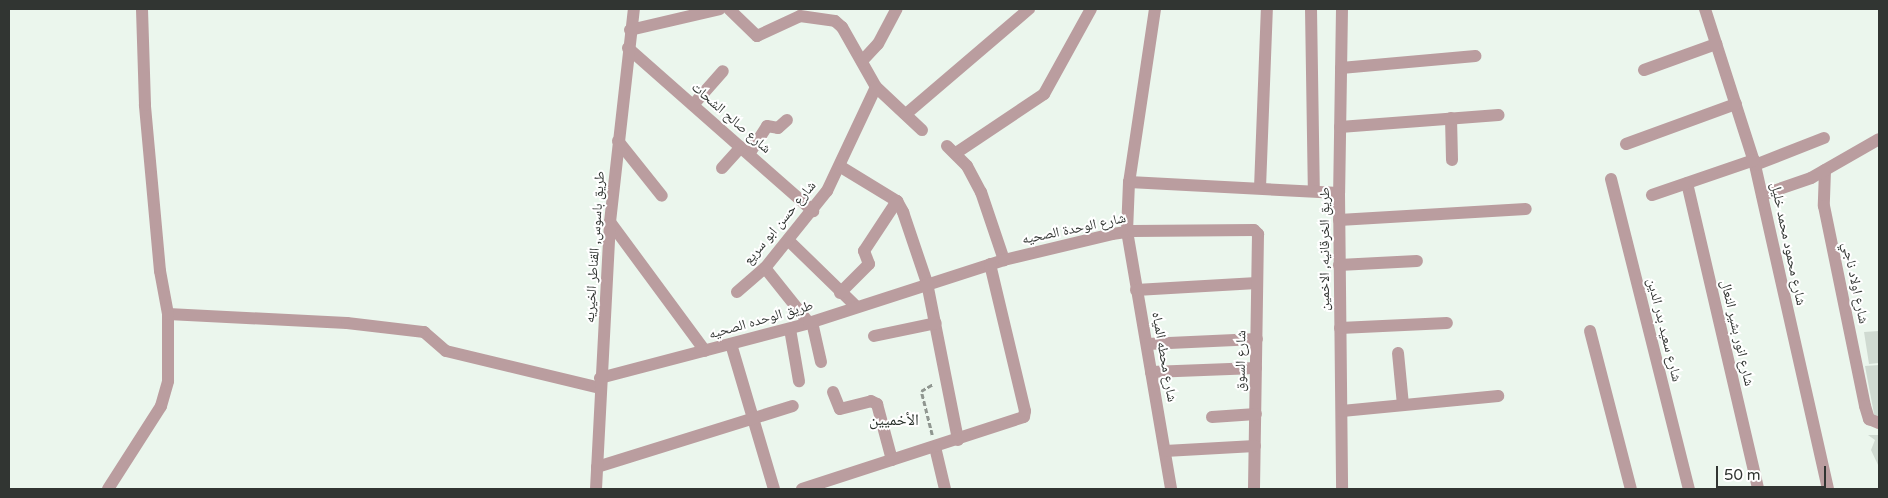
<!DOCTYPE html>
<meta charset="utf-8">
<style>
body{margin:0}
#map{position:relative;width:1888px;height:498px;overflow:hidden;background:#ebf6ed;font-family:"Varela Round","Noto Naskh Arabic",sans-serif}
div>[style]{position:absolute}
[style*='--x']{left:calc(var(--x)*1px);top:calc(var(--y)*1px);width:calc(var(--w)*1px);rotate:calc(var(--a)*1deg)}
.building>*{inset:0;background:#cfdad1}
.path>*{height:2.5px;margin-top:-1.25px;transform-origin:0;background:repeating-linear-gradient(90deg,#8f9690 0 5px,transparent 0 7.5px)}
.minor>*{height:12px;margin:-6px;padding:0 6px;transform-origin:6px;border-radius:6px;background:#ba9d9f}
span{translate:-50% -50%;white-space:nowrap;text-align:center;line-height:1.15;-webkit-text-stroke:4px #fff;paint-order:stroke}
.street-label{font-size:14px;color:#313532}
.quarter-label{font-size:16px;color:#28302a}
.frame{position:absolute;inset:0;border:10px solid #313532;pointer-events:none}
.scale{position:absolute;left:1716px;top:466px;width:110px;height:22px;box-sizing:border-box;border:2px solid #313532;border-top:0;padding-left:6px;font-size:15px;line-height:18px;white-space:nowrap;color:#313532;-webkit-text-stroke:4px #fff;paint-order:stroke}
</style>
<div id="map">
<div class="building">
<i style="clip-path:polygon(1879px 331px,1879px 363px,1869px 364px,1864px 332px)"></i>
<i style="clip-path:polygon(1879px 365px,1879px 419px,1875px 419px,1865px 366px)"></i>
<i style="clip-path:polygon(1868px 435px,1879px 435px,1879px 467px,1871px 450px,1875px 440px)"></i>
</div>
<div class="path">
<i style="--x:932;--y:435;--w:45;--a:-104"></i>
<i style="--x:921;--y:391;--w:14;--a:-30"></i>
</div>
<div class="minor">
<i style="--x:729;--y:9;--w:39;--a:44"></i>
<i style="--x:757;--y:36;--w:47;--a:-24.9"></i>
<i style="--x:800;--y:16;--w:35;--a:8"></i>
<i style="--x:835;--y:21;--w:9;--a:41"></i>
<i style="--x:842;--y:27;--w:69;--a:60.5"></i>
<i style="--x:876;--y:87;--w:63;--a:43.1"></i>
<i style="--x:1155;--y:9;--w:175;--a:98.5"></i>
<i style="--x:1129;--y:182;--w:49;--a:92.3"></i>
<i style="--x:1127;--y:231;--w:262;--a:80.3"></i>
<i style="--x:1311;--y:9;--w:182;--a:89.1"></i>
<i style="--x:1342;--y:9;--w:184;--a:90.9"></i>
<i style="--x:1339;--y:193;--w:296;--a:89.4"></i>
<i style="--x:1705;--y:9;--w:164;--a:72.2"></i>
<i style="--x:1755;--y:165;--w:332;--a:77.3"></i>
<i style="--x:630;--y:30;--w:92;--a:-13.1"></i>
<i style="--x:628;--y:48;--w:247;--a:41.4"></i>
<i style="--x:862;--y:61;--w:23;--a:-47"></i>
<i style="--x:878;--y:44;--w:40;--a:-62"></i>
<i style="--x:1341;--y:68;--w:135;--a:-5.1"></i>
<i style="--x:1644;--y:70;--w:77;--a:-19.9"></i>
<i style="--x:693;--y:105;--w:45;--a:-48.6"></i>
<i style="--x:906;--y:114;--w:162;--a:-40.5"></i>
<i style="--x:1451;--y:118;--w:42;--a:88.6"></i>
<i style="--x:1340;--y:127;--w:159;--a:-4.3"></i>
<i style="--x:618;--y:141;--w:70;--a:51.3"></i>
<i style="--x:1626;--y:144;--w:117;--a:-20"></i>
<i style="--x:947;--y:146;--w:28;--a:45"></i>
<i style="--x:967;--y:166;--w:30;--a:62"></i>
<i style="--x:981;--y:192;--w:72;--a:71.3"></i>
<i style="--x:956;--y:153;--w:106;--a:-33.8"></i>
<i style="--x:1044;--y:94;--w:97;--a:-61.1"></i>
<i style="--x:749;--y:154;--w:33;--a:-57"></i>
<i style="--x:767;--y:126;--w:11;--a:10"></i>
<i style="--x:778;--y:128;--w:12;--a:-42"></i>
<i style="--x:1755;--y:165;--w:74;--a:-21.4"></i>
<i style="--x:841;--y:167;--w:66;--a:31.3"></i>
<i style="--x:897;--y:201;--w:13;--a:61"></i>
<i style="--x:903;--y:212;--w:75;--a:71.3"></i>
<i style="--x:927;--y:283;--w:160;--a:78.8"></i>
<i style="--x:722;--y:168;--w:28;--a:-48"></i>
<i style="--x:1825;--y:170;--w:36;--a:92"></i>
<i style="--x:1824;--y:206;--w:204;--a:78.4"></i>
<i style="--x:1865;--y:406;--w:14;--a:73"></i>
<i style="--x:1869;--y:419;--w:11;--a:22"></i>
<i style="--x:1611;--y:179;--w:320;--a:75.9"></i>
<i style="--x:1129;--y:182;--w:210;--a:3"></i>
<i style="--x:1687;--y:183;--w:314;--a:76.9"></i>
<i style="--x:1260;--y:188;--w:179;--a:-87.8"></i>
<i style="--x:1652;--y:195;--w:108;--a:-18.9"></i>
<i style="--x:1762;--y:195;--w:52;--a:-19.1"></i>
<i style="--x:1811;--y:178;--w:78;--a:-29.8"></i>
<i style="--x:1339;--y:220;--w:187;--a:-3.4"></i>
<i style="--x:610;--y:222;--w:160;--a:53.6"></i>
<i style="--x:788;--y:240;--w:96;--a:44.2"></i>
<i style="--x:1339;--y:265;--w:78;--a:-2.9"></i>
<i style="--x:765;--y:268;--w:70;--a:51.3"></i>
<i style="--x:1136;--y:290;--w:121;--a:-3.3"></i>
<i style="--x:737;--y:292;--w:37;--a:-41"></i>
<i style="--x:765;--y:268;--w:99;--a:-51.2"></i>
<i style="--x:827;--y:191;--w:115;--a:-64.8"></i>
<i style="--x:840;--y:293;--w:41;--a:-45"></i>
<i style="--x:869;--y:264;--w:14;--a:-111"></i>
<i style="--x:864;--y:251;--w:60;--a:-56.6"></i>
<i style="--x:168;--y:314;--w:179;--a:2.9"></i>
<i style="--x:347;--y:323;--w:78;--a:6.7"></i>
<i style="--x:424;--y:332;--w:29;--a:41"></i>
<i style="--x:446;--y:351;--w:158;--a:13.5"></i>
<i style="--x:812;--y:322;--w:41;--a:77.3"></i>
<i style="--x:1340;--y:328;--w:107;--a:-2.7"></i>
<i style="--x:790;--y:329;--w:53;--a:80.2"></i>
<i style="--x:1590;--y:331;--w:163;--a:75.5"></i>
<i style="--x:874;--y:336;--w:63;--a:-11.8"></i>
<i style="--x:731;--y:344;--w:151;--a:73.5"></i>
<i style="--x:1147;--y:344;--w:110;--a:-2.6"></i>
<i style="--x:1398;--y:353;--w:52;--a:84.5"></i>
<i style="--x:1151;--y:372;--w:105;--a:-2.2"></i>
<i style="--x:600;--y:378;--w:216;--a:-14.7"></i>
<i style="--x:809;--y:323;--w:205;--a:-17.9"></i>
<i style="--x:1004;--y:260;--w:111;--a:-13.5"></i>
<i style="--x:1112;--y:234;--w:21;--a:-8"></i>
<i style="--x:1133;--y:231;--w:121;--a:-0.5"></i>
<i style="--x:1254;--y:230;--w:6;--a:45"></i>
<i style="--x:1258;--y:234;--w:255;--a:90.9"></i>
<i style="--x:833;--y:392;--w:18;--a:68"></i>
<i style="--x:840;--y:409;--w:32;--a:-14"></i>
<i style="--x:871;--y:401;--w:7;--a:27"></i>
<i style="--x:877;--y:404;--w:58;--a:75"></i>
<i style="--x:1342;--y:411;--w:157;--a:-5.5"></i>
<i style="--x:1212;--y:417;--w:44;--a:-3.9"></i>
<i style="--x:935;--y:447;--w:43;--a:76.6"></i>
<i style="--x:1165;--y:451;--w:90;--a:-3.2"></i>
<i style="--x:597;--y:467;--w:205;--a:-17.3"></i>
<i style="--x:108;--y:489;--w:98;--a:-57.4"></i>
<i style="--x:161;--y:406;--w:26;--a:-74"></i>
<i style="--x:168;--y:381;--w:67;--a:-90"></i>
<i style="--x:168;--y:314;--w:44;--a:-100.5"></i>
<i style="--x:160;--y:271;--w:167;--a:-95.2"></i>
<i style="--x:145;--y:105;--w:96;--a:-91.8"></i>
<i style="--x:596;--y:489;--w:267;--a:-87"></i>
<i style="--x:610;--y:222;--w:214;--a:-83.6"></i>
<i style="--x:802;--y:489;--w:233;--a:-18"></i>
<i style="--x:1024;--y:417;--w:6;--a:-81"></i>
<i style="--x:1025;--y:411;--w:151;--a:-103.4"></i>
</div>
<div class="street-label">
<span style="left:731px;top:118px;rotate:41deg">شارع صالح الشحات</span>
<span style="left:780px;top:223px;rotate:-50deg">شارع حسن ابو سريع</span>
<span style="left:1074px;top:229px;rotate:-12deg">شارع الوحدة الصحيه</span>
<span style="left:1788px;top:244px;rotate:78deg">شارع محمود محمد خليل</span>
<span style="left:595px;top:247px;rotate:-86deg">طريق باسوس, القناطر الخيريه</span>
<span style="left:1325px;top:249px;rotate:-90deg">طريق الخرقانيه, الاخمين</span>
<span style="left:1855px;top:283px;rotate:78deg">شارع اولاد ناجي</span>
<span style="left:761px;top:320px;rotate:-16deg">طريق الوحده الصحيه</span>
<span style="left:1664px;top:330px;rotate:76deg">شارع سعيد بدر الدين</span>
<span style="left:1737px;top:333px;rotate:77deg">شارع انور بشير النعال</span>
<span style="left:1164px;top:357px;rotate:80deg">شارع محطه المياه</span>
<span style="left:1241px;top:361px;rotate:-89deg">شارع السوق</span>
</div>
<div class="quarter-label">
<span style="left:894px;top:420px">الأخميين</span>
</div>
<div class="frame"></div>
<div class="scale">50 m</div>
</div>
